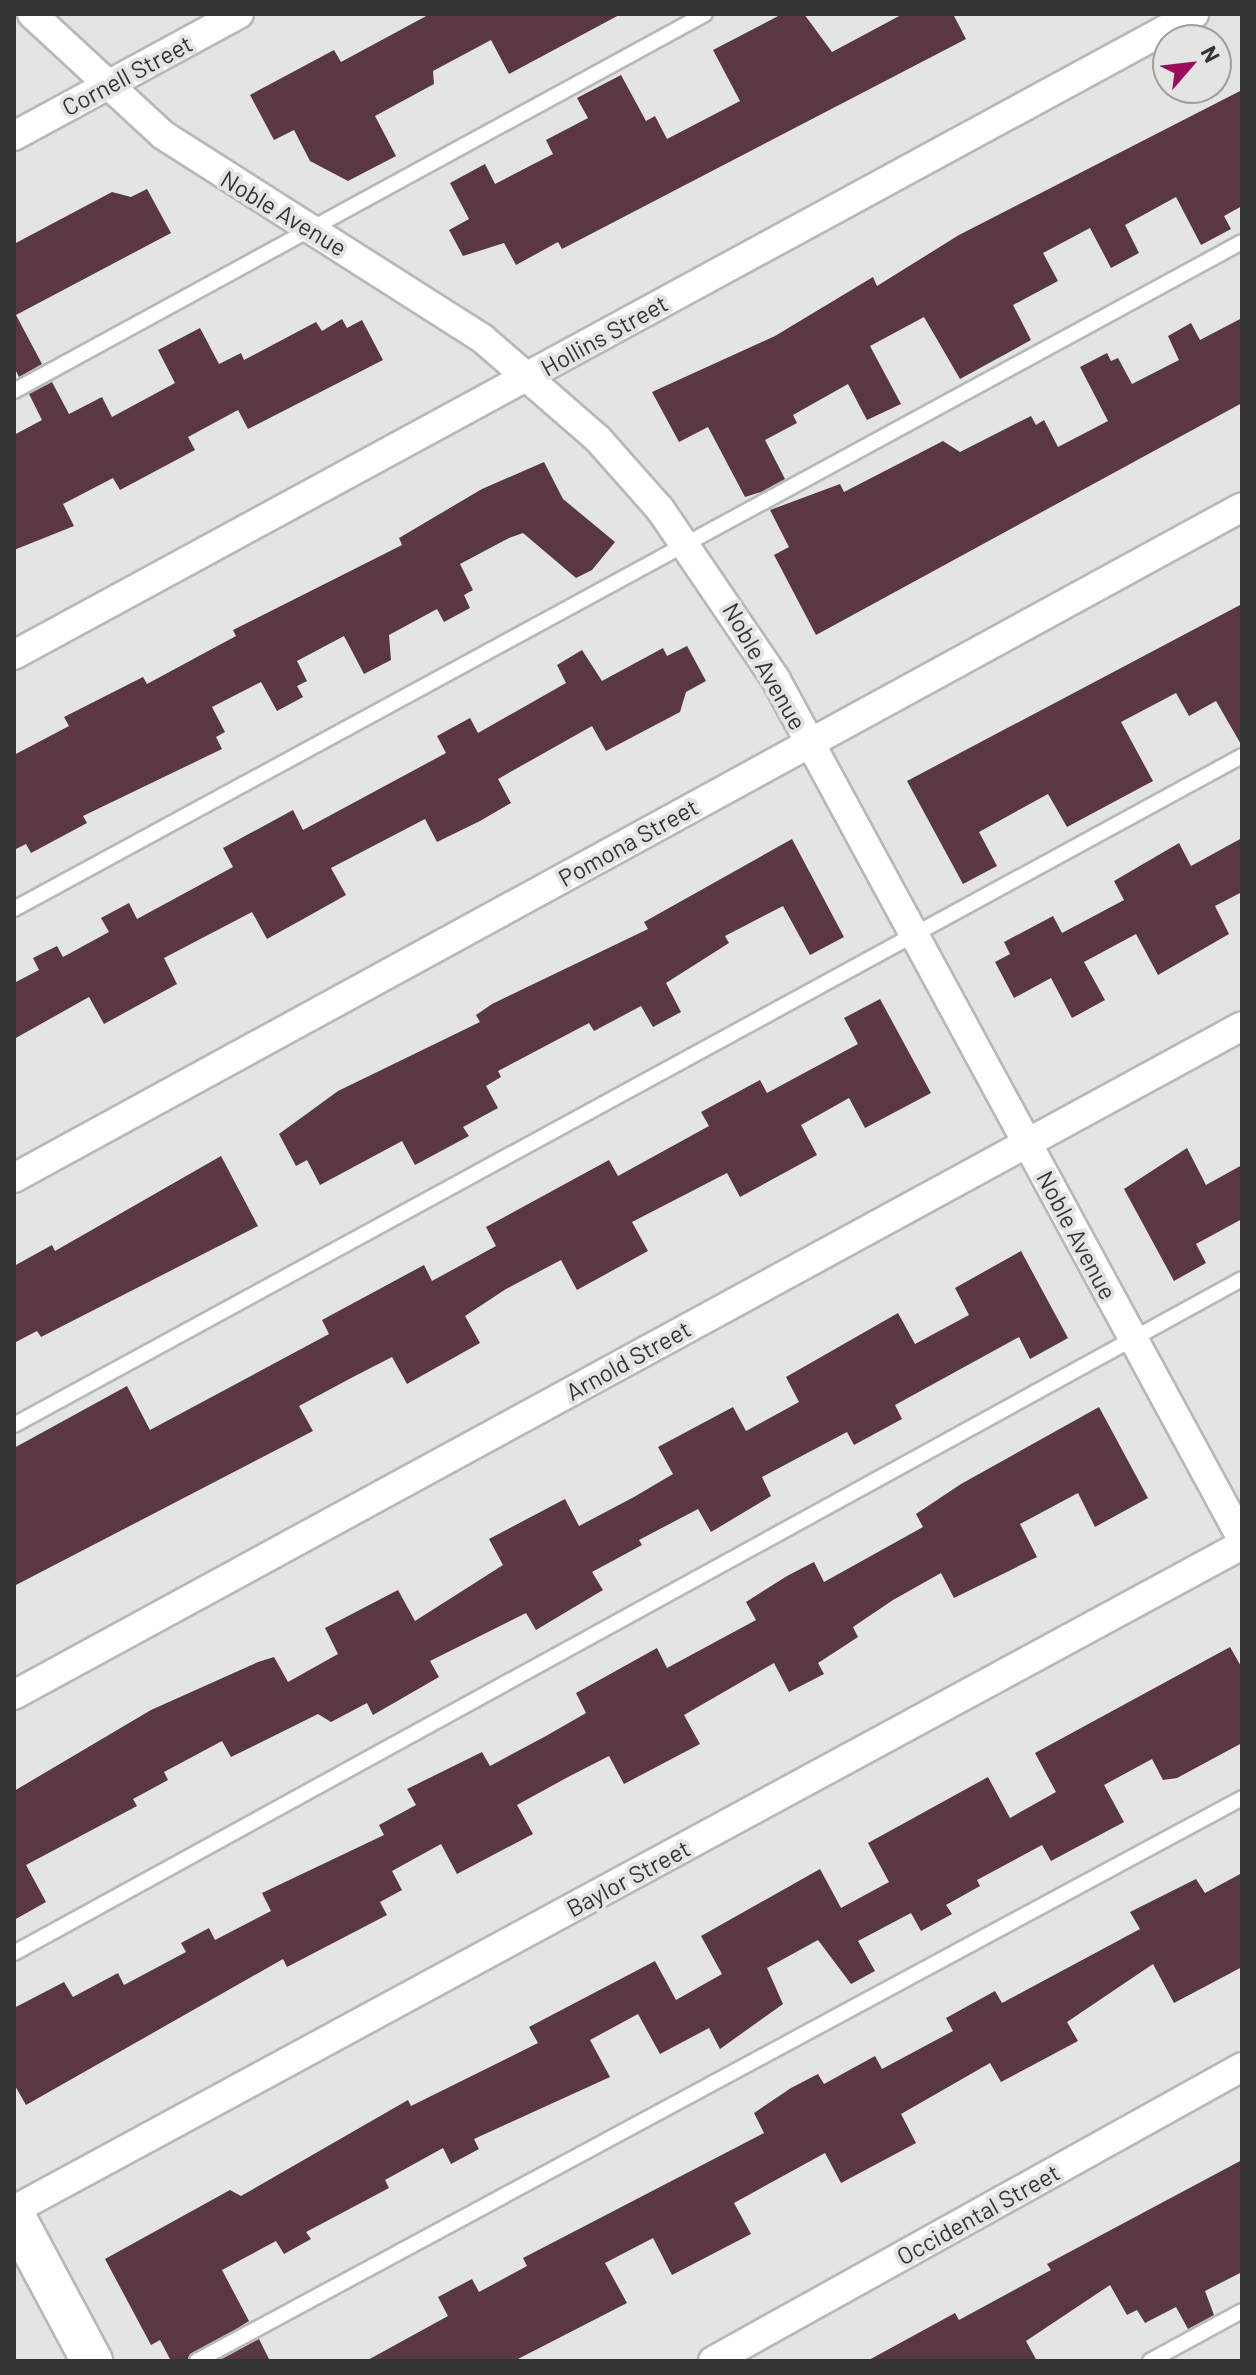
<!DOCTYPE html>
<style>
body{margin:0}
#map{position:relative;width:1256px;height:2375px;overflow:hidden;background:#e4e5e2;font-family:Barlow,sans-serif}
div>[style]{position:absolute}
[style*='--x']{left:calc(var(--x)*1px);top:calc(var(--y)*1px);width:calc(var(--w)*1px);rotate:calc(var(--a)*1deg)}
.building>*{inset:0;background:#593744}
.roads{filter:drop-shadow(2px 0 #b8b9b6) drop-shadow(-2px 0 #b8b9b6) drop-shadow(0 2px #b8b9b6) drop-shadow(0 -2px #b8b9b6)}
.lane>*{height:14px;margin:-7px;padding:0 7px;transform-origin:7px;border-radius:7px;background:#fff}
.street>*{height:28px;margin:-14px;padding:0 14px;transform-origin:14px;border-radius:14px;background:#fff}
.secondary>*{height:40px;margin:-20px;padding:0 20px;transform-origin:20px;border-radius:20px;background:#fff}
span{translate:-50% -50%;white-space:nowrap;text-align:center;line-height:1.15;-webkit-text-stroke:8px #e4e5e2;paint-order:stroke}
.street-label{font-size:24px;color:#343433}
.frame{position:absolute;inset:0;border:16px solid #343433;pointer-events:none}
.north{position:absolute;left:1152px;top:24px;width:80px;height:80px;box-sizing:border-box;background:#e4e5e2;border:2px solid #9e9e9c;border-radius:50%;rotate:62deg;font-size:22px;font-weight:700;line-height:32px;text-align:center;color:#343433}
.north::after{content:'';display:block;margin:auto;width:28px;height:36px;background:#9c0d5b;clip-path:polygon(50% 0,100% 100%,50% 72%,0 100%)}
</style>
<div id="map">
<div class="building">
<i style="clip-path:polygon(430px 14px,621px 14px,509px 74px,491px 40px,433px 71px,434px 84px,375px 116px,396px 156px,348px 181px,310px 161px,294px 130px,274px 140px,250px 95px,334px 50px,341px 62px)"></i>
<i style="clip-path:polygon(782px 14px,804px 14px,832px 52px,903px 14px,953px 14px,966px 39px,562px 249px,558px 242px,516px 265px,504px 243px,463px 256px,449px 230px,469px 219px,450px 183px,485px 164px,495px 184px,553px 154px,546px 140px,588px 118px,577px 98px,621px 75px,646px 121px,655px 116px,667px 139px,740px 101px,713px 50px)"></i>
<i style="clip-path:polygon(1242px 90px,1242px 206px,1224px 216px,1231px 229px,1201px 245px,1176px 197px,1125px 225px,1139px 253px,1111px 268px,1090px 228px,1043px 253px,1058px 281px,1013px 305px,1031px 340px,960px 379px,924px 317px,870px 346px,901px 404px,867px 420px,848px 384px,793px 415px,797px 423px,765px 440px,785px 479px,761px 492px,745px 497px,708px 427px,679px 442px,652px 392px,775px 336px,873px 277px,877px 286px,959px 235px)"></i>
<i style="clip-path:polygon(147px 189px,171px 233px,16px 315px,42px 364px,19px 377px,14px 367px,14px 244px,112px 192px,131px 197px)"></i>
<i style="clip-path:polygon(1242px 318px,1242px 403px,816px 635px,774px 555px,789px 547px,770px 510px,840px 484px,844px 492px,943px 441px,960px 452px,1031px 416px,1036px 425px,1044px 420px,1058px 447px,1108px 421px,1080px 367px,1107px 353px,1111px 361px,1118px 358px,1132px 384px,1179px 360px,1168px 336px,1191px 323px,1200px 340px)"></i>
<i style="clip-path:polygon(342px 319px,347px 328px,362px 320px,383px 360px,248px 429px,238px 410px,188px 437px,195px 450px,120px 490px,113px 478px,63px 504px,74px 526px,14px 550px,14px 435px,42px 420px,29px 394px,52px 382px,69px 414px,102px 397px,112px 417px,175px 383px,158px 350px,200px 328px,219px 364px,241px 353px,244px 360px,316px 322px,322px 331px)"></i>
<i style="clip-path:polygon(544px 462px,563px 499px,615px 542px,592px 570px,576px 578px,523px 533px,509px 538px,460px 564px,473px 590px,464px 595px,470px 608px,444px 622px,437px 609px,389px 635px,391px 660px,364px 674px,344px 636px,297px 661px,307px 681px,297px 686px,303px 697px,277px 711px,261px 682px,212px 707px,225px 732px,216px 737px,222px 749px,83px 816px,87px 823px,31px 853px,26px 844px,14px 850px,14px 755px,69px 726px,64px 717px,143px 677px,147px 684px,236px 636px,233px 630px,402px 545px,399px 538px,482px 489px)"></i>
<i style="clip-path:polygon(1242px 604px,1242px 746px,1216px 701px,1189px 716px,1176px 693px,1121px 722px,1153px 781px,1067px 827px,1048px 794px,979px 832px,997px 866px,963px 884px,907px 781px)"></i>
<i style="clip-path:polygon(687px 646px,706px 681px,686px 692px,680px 712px,606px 751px,592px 726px,498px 779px,511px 803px,480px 821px,437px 842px,425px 819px,331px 868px,346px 895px,305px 918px,267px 939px,252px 912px,164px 958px,177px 984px,104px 1024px,89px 997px,14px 1039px,14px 983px,39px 970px,33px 958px,57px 946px,63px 957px,109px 932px,101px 918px,129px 903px,137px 919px,233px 867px,223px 848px,293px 810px,303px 830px,446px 753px,437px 736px,470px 718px,478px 733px,566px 683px,557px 665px,582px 650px,602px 681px,663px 648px,667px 656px)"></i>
<i style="clip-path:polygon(1242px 838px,1242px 892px,1215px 906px,1229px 934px,1158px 975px,1136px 934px,1084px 962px,1105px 1000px,1072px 1018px,1051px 978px,1014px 998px,995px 962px,1010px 954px,1004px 942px,1053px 916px,1062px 933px,1124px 900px,1114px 881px,1179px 843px,1191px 866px)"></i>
<i style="clip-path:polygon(792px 839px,844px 937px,810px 955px,783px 906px,725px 936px,729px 943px,666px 983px,681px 1012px,653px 1027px,641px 1006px,594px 1031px,589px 1023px,498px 1071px,501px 1077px,486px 1086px,498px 1108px,463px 1127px,469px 1136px,415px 1165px,402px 1141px,320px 1185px,307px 1160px,296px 1166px,279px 1134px,338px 1091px,480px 1022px,476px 1015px,492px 1004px,648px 929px,644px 922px)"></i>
<i style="clip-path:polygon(880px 999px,931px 1093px,865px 1128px,849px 1098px,801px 1125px,817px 1155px,740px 1197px,727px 1173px,632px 1222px,648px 1251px,577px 1290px,561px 1260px,506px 1289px,465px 1316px,480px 1343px,407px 1384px,392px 1357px,353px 1377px,299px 1406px,313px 1431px,14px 1586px,14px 1448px,127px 1386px,150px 1430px,329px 1334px,322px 1320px,424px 1265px,432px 1281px,496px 1246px,486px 1227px,609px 1160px,618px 1176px,709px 1126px,701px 1112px,760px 1080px,767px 1093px,858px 1044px,844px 1018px)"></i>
<i style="clip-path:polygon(1187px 1148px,1206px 1185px,1242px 1165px,1242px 1219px,1196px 1244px,1206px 1263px,1174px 1281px,1124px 1189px)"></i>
<i style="clip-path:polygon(221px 1156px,258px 1226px,41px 1337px,37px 1331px,14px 1343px,14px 1266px,52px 1245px,55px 1251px)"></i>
<i style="clip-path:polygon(1021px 1251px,1068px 1338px,1030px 1359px,1019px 1337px,895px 1405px,902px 1419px,854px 1445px,847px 1432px,762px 1477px,771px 1496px,711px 1532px,698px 1509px,639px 1540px,642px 1545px,592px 1572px,603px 1590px,536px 1630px,526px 1613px,430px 1661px,439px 1677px,373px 1715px,367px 1703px,331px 1722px,318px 1714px,231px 1757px,222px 1741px,164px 1772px,168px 1780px,133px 1799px,137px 1806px,26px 1865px,46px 1902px,14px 1920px,14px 1791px,151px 1710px,258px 1662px,274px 1657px,288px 1682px,338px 1654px,325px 1628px,398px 1590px,415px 1621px,503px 1565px,489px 1539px,565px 1499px,579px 1526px,634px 1497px,673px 1474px,658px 1447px,733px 1407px,746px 1431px,799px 1402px,786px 1377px,898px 1313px,915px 1344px,969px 1315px,955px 1288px)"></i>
<i style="clip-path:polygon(1099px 1407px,1148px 1498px,1095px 1527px,1078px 1493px,1020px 1524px,1037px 1557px,954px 1598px,941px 1573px,893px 1600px,853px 1627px,858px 1637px,818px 1663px,824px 1674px,789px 1692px,774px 1663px,684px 1715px,700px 1744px,624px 1784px,609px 1756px,568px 1777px,517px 1805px,533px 1834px,457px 1874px,441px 1844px,392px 1871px,402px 1890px,380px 1902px,387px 1915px,287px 1967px,283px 1959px,26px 2105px,14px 2084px,14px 2008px,64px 1982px,73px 1997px,118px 1973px,124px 1985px,186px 1952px,181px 1943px,209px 1928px,215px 1940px,271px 1911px,262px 1893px,384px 1835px,379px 1825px,416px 1805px,407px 1789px,482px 1752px,490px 1766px,546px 1736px,586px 1713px,576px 1693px,657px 1648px,667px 1668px,756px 1620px,746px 1602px,787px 1576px,814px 1562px,824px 1582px,923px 1527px,916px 1514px,961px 1484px)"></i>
<i style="clip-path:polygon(1230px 1647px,1242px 1668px,1242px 1743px,1177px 1778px,1163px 1780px,1152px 1759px,1104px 1785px,1124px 1822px,1051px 1861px,1042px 1845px,977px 1880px,980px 1886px,946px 1905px,952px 1914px,921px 1931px,911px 1913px,858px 1941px,875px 1971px,851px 1984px,818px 1940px,767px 1968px,783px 2004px,720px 2049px,709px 2028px,660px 2054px,638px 2014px,590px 2040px,610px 2077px,474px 2139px,479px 2149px,451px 2164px,443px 2148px,385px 2180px,389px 2188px,306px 2232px,311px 2239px,284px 2254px,276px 2241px,222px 2270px,249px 2321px,187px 2361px,171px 2361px,160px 2340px,151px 2345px,105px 2259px,230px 2190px,241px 2196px,408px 2100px,411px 2106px,538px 2043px,529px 2027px,655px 1961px,676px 2000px,722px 1974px,701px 1936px,820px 1869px,841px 1908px,889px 1882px,868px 1843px,988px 1777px,1010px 1818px,1056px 1792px,1035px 1753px)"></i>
<i style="clip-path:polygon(1242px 1873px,1242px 1967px,1174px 2003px,1153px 1964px,1067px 2022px,1078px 2041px,1001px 2082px,990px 2063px,901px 2114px,916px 2143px,841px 2183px,825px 2153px,734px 2203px,751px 2234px,672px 2275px,653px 2238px,605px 2263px,627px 2303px,514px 2361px,366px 2361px,448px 2316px,438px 2297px,472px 2279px,479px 2292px,527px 2266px,523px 2258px,764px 2133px,754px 2113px,791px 2088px,818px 2074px,824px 2084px,875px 2056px,882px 2069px,953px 2031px,946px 2018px,995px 1991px,1002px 2003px,1140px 1929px,1130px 1912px,1196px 1879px,1205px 1893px)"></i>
<i style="clip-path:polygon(1242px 2160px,1242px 2272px,1205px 2291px,1214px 2315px,1188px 2329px,1176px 2307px,1145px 2323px,1137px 2310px,1127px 2315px,1110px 2285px,1026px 2341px,1037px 2361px,867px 2361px,955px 2313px,959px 2320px,1051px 2270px,1047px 2264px)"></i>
<i style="clip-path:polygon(259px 2339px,270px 2361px,218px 2361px)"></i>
</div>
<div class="roads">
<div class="lane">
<i style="--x:14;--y:391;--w:787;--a:-28.62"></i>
<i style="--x:14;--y:909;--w:1397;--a:-28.51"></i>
<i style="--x:14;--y:1425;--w:1398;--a:-28.58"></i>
<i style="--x:14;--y:1953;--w:1401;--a:-28.76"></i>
<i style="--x:197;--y:2361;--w:1187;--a:-28.31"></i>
<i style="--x:1150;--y:2361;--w:105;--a:-28.5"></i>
</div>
<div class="street">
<i style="--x:32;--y:14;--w:178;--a:42.7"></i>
<i style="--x:163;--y:135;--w:379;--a:32.5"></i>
<i style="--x:483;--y:339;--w:152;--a:41"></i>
<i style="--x:598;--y:439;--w:94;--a:48.5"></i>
<i style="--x:660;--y:509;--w:207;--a:55.8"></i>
<i style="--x:776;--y:680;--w:977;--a:61.52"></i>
<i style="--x:14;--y:136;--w:256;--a:-28.5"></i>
<i style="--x:14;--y:655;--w:1343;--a:-28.51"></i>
<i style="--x:14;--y:1178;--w:1399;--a:-28.65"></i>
<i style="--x:14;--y:1695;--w:1398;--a:-28.58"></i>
<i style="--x:14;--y:2210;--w:1396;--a:-28.44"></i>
<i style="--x:713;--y:2361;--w:605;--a:-29.06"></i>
</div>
<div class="secondary">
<i style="--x:14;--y:2215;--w:166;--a:61.9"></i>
</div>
</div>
<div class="street-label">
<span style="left:127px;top:75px;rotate:-28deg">Cornell Street</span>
<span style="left:284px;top:213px;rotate:31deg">Noble Avenue</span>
<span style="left:604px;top:335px;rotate:-29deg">Hollins Street</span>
<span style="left:765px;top:666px;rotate:60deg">Noble Avenue</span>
<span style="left:628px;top:842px;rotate:-29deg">Pomona Street</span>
<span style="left:1077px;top:1235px;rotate:62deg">Noble Avenue</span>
<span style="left:628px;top:1360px;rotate:-29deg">Arnold Street</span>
<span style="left:628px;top:1878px;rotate:-28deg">Baylor Street</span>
<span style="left:978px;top:2214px;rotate:-29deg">Occidental Street</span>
</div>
<div class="frame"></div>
<div class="north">N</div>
</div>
